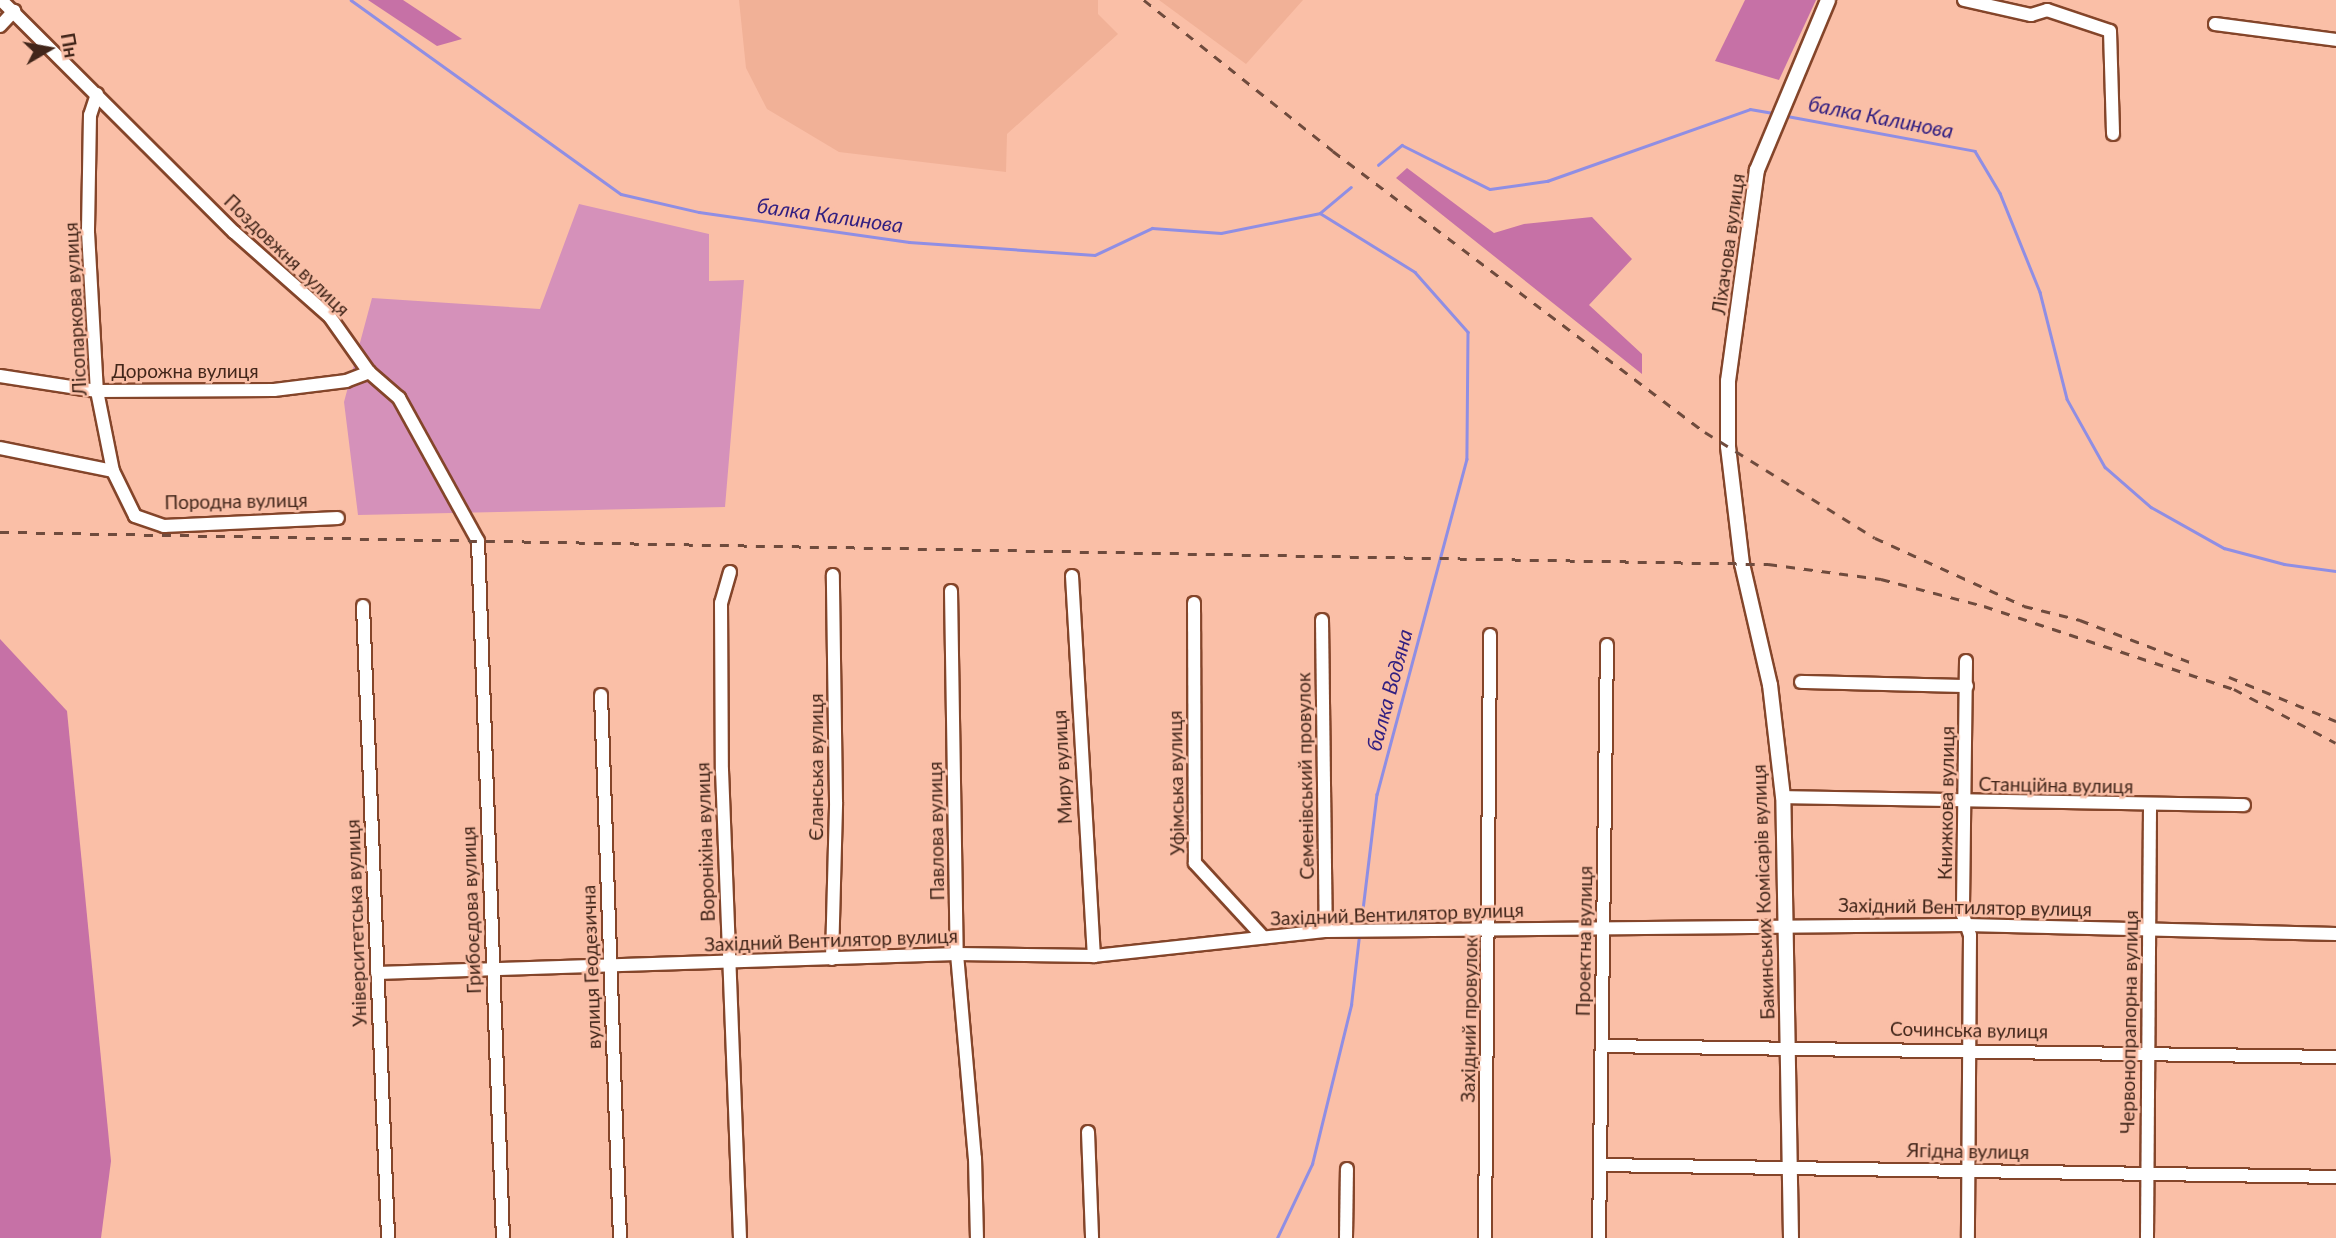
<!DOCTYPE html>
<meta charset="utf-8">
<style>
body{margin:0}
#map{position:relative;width:2336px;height:1238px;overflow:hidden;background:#fabfa7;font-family:Lato,sans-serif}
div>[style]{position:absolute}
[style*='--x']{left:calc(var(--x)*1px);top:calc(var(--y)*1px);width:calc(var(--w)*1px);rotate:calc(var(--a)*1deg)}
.built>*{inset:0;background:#f1b197}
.green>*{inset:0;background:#d591ba}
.forest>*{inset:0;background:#c671a6}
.stream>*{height:2.5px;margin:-1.25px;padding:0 1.25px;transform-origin:1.25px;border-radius:1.25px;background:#8f8ee4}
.roads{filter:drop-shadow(2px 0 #84452a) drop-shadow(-2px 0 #84452a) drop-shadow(0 2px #84452a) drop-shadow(0 -2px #84452a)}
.minor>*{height:12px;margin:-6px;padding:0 6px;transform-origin:6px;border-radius:6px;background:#fff}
.tertiary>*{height:14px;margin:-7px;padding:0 7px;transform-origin:7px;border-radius:7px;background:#fff}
.rail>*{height:2.5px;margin-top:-1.25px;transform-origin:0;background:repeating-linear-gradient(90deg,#6f4b3d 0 9px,transparent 0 18px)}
span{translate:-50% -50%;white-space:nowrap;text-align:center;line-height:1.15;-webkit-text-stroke:5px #fabfa7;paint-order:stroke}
.street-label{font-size:19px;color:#42261a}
.water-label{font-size:21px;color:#311f81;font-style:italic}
.north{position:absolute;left:14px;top:14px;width:70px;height:70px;-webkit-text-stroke:5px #fabfa7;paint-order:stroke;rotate:80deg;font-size:19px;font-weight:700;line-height:28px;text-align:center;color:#42261a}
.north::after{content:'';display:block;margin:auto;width:24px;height:32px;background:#42261a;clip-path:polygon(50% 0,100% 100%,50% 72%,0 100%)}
</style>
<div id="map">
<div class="built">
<i style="clip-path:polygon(739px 0,1098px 0,1098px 14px,1118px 34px,1007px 134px,1006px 172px,839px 152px,767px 109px,746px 68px)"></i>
<i style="clip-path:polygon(1159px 0,1303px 0,1246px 64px)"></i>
</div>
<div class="green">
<i style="clip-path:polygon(579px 204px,709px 234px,709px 281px,744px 280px,725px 507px,358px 515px,344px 402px,372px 298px,540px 309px)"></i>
</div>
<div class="forest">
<i style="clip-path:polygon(368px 0,403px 0,462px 39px,437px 46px)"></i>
<i style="clip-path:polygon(1745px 0,1816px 0,1779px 80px,1715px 61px)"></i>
<i style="clip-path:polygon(1407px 168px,1494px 233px,1524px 224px,1592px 217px,1632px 259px,1589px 305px,1642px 354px,1642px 374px,1396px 178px)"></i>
<i style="clip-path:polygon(0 639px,67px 711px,111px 1161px,101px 1238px,0 1238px)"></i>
</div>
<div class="stream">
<i style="--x:351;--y:0;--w:332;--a:35.7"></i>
<i style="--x:621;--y:194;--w:80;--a:13"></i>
<i style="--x:699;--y:212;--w:212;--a:8.1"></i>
<i style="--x:909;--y:242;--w:186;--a:4"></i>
<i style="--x:1095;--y:255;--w:63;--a:-25.3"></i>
<i style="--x:1152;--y:228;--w:69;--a:4.1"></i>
<i style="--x:1221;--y:233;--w:101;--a:-11.4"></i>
<i style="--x:1320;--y:213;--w:40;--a:-40"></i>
<i style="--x:1787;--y:116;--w:191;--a:10.5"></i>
<i style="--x:1975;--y:151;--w:49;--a:59.2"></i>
<i style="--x:2000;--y:193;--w:107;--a:68"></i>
<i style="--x:2040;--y:292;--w:110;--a:75.8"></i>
<i style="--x:2067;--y:399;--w:78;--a:60.8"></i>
<i style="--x:2105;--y:467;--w:61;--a:41"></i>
<i style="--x:2151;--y:507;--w:84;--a:29.3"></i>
<i style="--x:2224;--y:548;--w:62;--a:14.9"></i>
<i style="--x:2284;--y:564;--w:52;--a:7.7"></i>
<i style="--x:1378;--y:165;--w:31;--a:-40"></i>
<i style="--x:1402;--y:145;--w:98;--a:26.6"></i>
<i style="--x:1490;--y:189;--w:58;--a:-8"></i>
<i style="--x:1547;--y:181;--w:215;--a:-19.5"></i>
<i style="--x:1750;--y:109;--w:23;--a:10"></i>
<i style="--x:1320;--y:213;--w:112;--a:31.8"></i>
<i style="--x:1415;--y:272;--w:80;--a:48.5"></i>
<i style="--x:1468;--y:332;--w:127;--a:90.5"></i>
<i style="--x:1467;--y:459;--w:347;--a:105"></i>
<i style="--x:1377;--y:794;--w:133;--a:96.9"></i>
<i style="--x:1277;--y:1238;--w:82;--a:-64.7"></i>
<i style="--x:1312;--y:1164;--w:164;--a:-76.2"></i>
<i style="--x:1351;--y:1005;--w:69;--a:-83.4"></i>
</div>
<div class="roads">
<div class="minor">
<i style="--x:1;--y:0;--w:329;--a:44.9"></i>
<i style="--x:234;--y:232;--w:128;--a:41.5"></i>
<i style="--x:330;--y:317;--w:67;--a:54.7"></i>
<i style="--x:369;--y:372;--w:40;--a:41"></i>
<i style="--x:399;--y:398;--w:163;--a:61.1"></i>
<i style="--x:478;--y:541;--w:697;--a:87.95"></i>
<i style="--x:1964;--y:0;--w:69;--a:12.6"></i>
<i style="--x:2031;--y:15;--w:17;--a:-17"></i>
<i style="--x:2047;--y:10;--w:66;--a:18.4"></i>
<i style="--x:2110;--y:31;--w:103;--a:88.3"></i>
<i style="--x:2215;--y:24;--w:122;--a:7.5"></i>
<i style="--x:0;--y:26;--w:21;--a:-47"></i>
<i style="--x:97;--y:94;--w:22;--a:108"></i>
<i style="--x:90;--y:115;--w:117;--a:91"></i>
<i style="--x:88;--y:232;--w:159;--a:86.8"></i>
<i style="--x:97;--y:391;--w:82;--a:78.7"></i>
<i style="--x:113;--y:471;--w:50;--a:63.9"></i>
<i style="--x:135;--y:516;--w:31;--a:19"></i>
<i style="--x:164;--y:526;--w:174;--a:-2.6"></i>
<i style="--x:0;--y:376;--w:98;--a:8.8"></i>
<i style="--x:97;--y:391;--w:177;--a:-0.3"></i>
<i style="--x:274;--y:390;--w:73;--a:-7.1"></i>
<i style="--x:346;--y:381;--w:25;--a:-21"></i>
<i style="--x:0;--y:448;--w:115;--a:11.5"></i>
<i style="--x:730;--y:572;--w:32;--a:106"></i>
<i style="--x:721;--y:603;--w:167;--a:89.7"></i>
<i style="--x:722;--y:770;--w:468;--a:87.8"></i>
<i style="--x:1072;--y:576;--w:381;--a:86.7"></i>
<i style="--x:951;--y:591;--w:363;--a:89.1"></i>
<i style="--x:957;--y:954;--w:205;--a:85"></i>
<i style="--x:975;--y:1158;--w:80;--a:88.6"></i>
<i style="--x:1194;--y:603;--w:260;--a:89.8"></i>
<i style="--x:1195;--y:863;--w:100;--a:47.4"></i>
<i style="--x:363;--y:606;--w:632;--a:87.73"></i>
<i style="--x:1322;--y:620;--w:311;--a:89.3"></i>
<i style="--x:1966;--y:661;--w:254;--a:90.7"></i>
<i style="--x:1963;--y:915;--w:21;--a:71"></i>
<i style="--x:1970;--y:935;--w:303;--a:90.4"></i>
<i style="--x:1801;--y:682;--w:166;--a:1.4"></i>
<i style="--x:601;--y:695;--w:543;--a:88"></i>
<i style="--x:1783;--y:797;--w:461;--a:1"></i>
<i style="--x:832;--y:959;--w:157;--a:-88.5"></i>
<i style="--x:836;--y:802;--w:227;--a:-90.8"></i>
<i style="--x:377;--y:973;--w:580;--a:-1.88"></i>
<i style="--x:957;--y:954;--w:137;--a:0.8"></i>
<i style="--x:1094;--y:956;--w:233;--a:-6.2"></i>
<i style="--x:1326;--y:931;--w:640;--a:-0.54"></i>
<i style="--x:1966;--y:925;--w:370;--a:1.4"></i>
<i style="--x:1602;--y:1046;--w:734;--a:0.86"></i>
<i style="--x:1088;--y:1132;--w:106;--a:87.8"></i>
<i style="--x:1600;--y:1165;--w:736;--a:0.93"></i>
<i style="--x:1346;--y:1238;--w:69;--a:-89.2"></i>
<i style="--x:1485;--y:1238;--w:603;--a:-89.52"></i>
<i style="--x:1599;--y:1238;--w:593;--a:-89.23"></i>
<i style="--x:2147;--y:1238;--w:432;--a:-89.6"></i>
</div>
<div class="tertiary">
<i style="--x:1791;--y:1238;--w:441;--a:-91"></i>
<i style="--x:1783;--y:797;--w:113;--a:-96.6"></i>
<i style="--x:1770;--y:685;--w:124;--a:-103"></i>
<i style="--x:1742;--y:564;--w:119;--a:-96.8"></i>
<i style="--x:1728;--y:446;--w:65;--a:-90"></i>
<i style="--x:1728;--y:381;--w:213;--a:-82.2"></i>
<i style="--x:1757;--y:170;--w:184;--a:-67.3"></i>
</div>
</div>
<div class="rail">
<i style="--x:1144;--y:0;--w:242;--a:38.6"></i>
<i style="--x:1333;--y:151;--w:466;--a:37.1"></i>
<i style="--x:1705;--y:432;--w:200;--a:31.9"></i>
<i style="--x:1875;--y:538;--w:164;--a:24.5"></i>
<i style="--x:2024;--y:606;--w:58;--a:14"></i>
<i style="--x:2080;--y:620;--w:118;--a:20.9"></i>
<i style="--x:0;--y:532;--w:1768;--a:1.04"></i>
<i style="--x:1768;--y:564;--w:114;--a:7.6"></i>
<i style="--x:1881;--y:579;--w:106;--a:14.7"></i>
<i style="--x:1984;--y:606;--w:263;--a:18.4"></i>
<i style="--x:2234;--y:689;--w:115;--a:27.9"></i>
<i style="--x:2229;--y:677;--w:116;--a:22.4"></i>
</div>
<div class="street-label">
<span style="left:1728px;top:244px;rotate:-82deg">Ліхачова вулиця</span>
<span style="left:287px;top:255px;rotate:44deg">Поздовжня вулиця</span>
<span style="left:75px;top:309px;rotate:-93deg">Лісопаркова вулиця</span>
<span style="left:185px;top:371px">Дорожна вулиця</span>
<span style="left:236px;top:501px;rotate:-1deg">Породна вулиця</span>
<span style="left:816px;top:767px;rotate:-90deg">Єланська вулиця</span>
<span style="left:1062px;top:767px;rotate:-93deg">Миру вулиця</span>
<span style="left:1305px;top:776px;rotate:-91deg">Семенівський провулок</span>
<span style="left:1176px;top:783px;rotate:-91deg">Уфімська вулиця</span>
<span style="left:2056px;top:785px;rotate:1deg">Станційна вулиця</span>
<span style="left:1946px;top:803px;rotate:-89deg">Книжкова вулиця</span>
<span style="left:936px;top:831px;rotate:-91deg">Павлова вулиця</span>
<span style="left:705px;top:842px;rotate:-92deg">Вороніхіна вулиця</span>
<span style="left:1763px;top:892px;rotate:-92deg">Бакинських Комісарів вулиця</span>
<span style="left:1965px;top:907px;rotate:1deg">Західний Вентилятор вулиця</span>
<span style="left:471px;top:910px;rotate:-92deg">Грибоєдова вулиця</span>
<span style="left:1397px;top:914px;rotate:-2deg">Західний Вентилятор вулиця</span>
<span style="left:356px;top:923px;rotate:-92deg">Університетська вулиця</span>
<span style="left:831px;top:940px;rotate:-2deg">Західний Вентилятор вулиця</span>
<span style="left:1584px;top:941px;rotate:-89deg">Проектна вулиця</span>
<span style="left:591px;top:967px;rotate:-92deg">вулиця Геодезична</span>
<span style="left:1469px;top:1020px;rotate:-89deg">Західний провулок</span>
<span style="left:2129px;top:1022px;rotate:-89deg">Червонопрапорна вулиця</span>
<span style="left:1969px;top:1030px;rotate:1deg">Сочинська вулиця</span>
<span style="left:1968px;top:1151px;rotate:1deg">Ягідна вулиця</span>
</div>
<div class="water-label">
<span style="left:1881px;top:117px;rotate:11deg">балка Калинова</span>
<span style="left:830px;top:215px;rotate:8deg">балка Калинова</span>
<span style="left:1389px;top:690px;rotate:-75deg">балка Водяна</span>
</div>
<div class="north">Пн</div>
</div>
